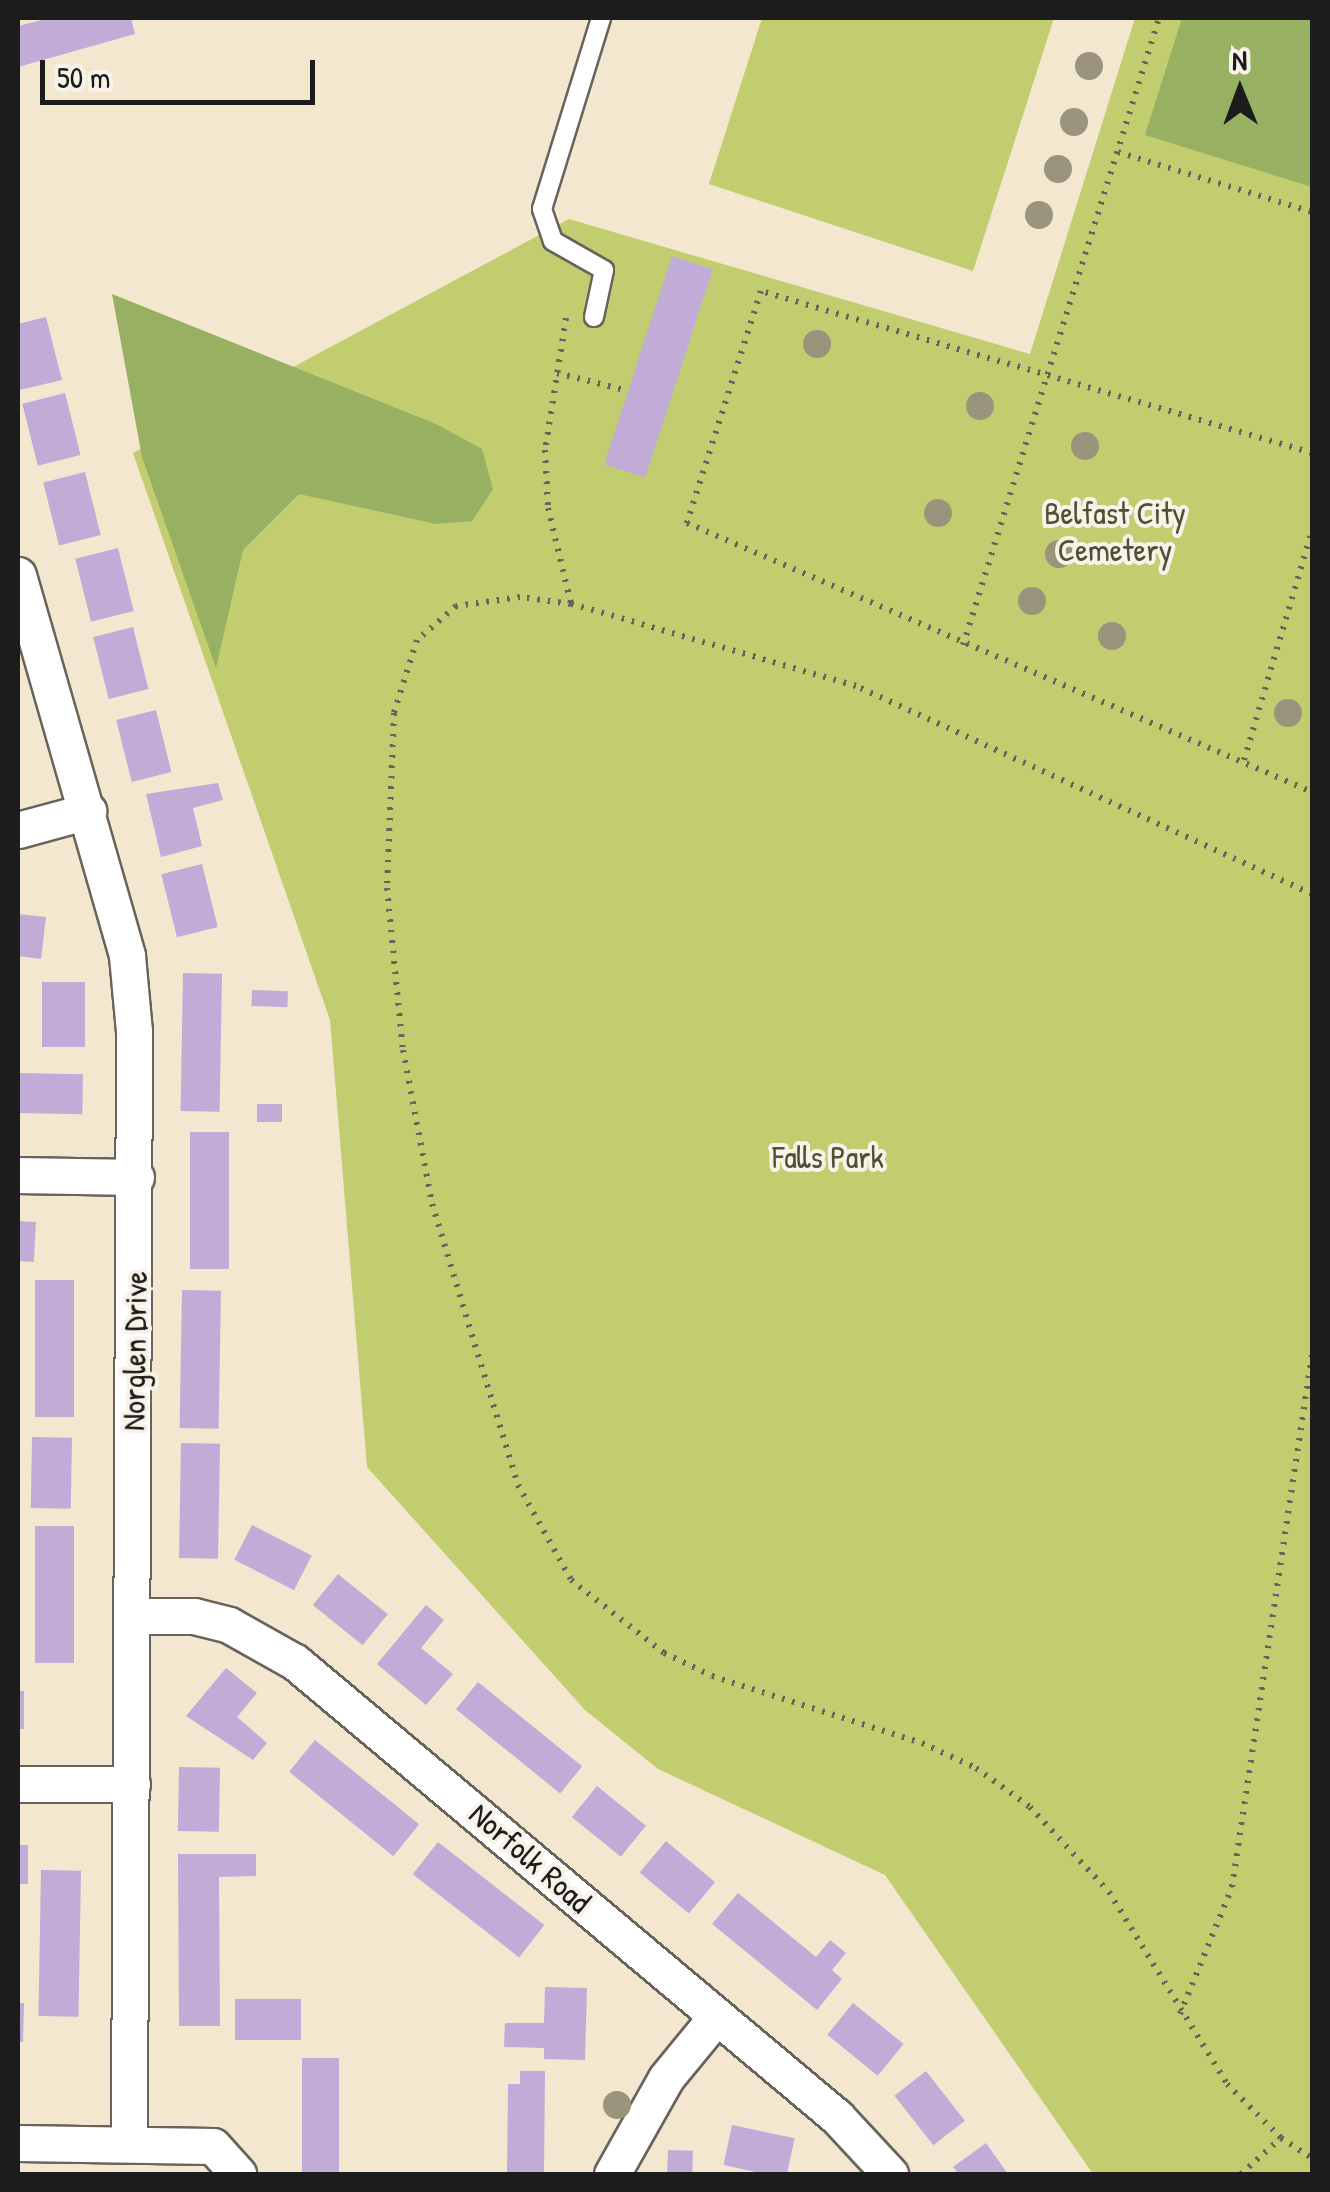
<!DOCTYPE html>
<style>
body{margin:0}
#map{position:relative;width:1330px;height:2192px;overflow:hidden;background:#f4e7d0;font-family:"Patrick Hand",sans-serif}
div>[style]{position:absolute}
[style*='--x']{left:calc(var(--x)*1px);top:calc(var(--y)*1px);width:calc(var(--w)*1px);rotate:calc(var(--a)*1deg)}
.green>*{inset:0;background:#c1cd6f}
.forest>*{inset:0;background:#98b062}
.building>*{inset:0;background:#c0acd6;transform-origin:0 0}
.path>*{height:6px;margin-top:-3px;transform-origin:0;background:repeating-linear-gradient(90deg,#68635b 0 2.5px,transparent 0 10.5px)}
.roads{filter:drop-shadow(2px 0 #68635b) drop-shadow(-2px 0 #68635b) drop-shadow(0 2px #68635b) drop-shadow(0 -2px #68635b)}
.lane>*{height:18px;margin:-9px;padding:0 9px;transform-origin:9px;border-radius:9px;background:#fff}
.street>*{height:35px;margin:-17.5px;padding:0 17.5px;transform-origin:17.5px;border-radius:17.5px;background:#fff}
.trees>*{width:28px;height:28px;margin:-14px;border-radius:50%;background:#99947b}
span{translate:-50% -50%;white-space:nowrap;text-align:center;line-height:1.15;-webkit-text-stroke:8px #f7f3e8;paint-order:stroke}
.park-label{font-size:32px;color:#4e5135}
.street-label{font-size:32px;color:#1c1c1c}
.frame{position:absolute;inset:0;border:20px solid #1c1c1c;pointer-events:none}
.north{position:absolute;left:1190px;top:40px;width:100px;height:100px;-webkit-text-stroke:8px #f7f3e8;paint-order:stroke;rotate:359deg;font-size:28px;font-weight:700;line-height:40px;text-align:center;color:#1c1c1c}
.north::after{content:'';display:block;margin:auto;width:35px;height:45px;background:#1c1c1c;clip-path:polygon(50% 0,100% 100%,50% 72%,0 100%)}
.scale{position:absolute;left:40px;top:60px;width:275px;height:45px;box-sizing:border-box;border:5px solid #1c1c1c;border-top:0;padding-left:12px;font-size:30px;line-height:35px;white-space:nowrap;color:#1c1c1c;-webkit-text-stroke:8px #f7f3e8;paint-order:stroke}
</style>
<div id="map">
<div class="green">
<i style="clip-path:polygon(762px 18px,1054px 18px,973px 271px,709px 184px)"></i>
<i style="clip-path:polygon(1135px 18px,1312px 18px,1312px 2174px,1093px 2174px,885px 1875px,658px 1769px,585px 1710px,367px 1467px,330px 1020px,133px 453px,569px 219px,1030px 354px)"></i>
</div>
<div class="forest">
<i style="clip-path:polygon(1182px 18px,1312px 18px,1312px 187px,1145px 135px)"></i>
<i style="clip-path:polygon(112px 294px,436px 424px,482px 449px,493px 489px,472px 521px,436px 524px,299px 494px,243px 550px,216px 668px,142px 457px)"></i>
</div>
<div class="building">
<i style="clip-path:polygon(50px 18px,131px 18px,135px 34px,18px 67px,18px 26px)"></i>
<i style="left:672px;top:256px;width:43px;height:219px;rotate:18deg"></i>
<i style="clip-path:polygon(46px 317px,62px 380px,20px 390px,18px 324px)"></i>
<i style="left:65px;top:393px;width:64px;height:44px;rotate:76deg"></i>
<i style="left:85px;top:472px;width:65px;height:43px;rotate:76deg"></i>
<i style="left:118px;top:548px;width:65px;height:44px;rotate:76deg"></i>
<i style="left:133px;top:627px;width:64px;height:41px;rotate:76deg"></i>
<i style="left:156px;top:710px;width:64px;height:41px;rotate:76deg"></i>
<i style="clip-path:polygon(218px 783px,223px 800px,193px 808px,202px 846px,161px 857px,146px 794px)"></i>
<i style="left:202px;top:864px;width:65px;height:42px;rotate:76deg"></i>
<i style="clip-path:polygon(18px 914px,46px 917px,41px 959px,18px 956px)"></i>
<i style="left:183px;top:973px;width:39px;height:138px;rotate:1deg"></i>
<i style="left:42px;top:982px;width:43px;height:65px"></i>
<i style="left:252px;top:990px;width:36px;height:16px;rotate:2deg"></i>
<i style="left:18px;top:1073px;width:65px;height:40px;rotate:1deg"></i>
<i style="left:257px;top:1104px;width:25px;height:18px"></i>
<i style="left:190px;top:1132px;width:39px;height:137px"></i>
<i style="left:18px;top:1221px;width:18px;height:40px;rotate:3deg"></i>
<i style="left:35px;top:1280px;width:39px;height:137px"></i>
<i style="left:182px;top:1290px;width:39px;height:138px;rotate:1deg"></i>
<i style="left:32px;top:1437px;width:40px;height:71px;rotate:1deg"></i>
<i style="left:181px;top:1443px;width:39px;height:115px;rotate:1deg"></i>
<i style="left:252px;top:1525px;width:67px;height:39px;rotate:27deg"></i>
<i style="left:35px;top:1526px;width:39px;height:137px"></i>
<i style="left:338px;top:1574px;width:64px;height:40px;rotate:39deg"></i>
<i style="clip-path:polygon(426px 1605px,444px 1620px,421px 1648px,453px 1674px,426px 1705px,377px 1664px)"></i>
<i style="clip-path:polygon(226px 1668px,257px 1693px,237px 1717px,267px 1743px,253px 1760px,186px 1716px)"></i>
<i style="left:478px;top:1682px;width:134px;height:35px;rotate:39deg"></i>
<i style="left:18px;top:1691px;width:6px;height:38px"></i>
<i style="left:315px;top:1740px;width:134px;height:41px;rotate:39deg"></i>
<i style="left:179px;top:1767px;width:41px;height:64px;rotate:1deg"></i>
<i style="left:597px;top:1786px;width:63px;height:40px;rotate:39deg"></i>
<i style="left:666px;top:1841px;width:64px;height:41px;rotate:40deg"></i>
<i style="left:438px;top:1842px;width:135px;height:41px;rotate:38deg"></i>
<i style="left:18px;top:1845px;width:10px;height:39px"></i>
<i style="clip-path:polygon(178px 1854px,256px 1854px,256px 1876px,219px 1877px,220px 2026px,179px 2026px)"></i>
<i style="left:41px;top:1870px;width:40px;height:146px;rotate:1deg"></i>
<i style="clip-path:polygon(738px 1893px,816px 1957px,830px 1940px,846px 1953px,832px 1970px,842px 1979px,817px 2010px,712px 1924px)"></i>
<i style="clip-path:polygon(545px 1987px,587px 1988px,585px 2060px,544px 2059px,544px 2048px,504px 2047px,505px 2023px,544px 2023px)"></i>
<i style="left:301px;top:1999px;width:41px;height:66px;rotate:90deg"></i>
<i style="clip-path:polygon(18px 2003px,24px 2003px,23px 2042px,18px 2042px)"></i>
<i style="left:853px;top:2003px;width:65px;height:41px;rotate:39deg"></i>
<i style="left:302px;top:2058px;width:37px;height:116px"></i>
<i style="clip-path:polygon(520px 2071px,545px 2071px,544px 2174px,507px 2174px,508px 2084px,520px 2084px)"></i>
<i style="left:926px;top:2071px;width:63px;height:40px;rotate:52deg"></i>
<i style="left:732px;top:2125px;width:64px;height:41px;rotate:12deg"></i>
<i style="clip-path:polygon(986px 2143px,1008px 2174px,959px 2174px,953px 2167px)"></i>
<i style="left:668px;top:2150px;width:25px;height:24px;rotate:2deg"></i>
</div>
<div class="path">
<i style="--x:1118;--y:152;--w:203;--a:17.2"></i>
<i style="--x:566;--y:318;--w:134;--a:99"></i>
<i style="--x:545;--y:450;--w:58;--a:87"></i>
<i style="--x:548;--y:508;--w:99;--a:76.5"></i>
<i style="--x:557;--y:373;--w:69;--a:14.2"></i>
<i style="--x:1312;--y:453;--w:574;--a:-163.62"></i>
<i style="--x:761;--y:291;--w:244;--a:107.7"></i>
<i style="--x:687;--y:523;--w:680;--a:23.29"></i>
<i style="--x:963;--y:645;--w:657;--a:-72.64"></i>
<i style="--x:1244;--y:760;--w:240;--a:-73.5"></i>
<i style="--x:1312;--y:894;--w:501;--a:-155.48"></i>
<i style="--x:856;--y:686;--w:297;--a:-163.9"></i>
<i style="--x:571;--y:604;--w:51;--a:-172.2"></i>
<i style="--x:520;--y:597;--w:65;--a:172"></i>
<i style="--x:456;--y:606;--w:52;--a:138.9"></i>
<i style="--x:417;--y:640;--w:77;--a:107.5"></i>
<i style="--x:394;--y:713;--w:175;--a:92.3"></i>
<i style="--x:387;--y:888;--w:163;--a:84.4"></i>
<i style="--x:403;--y:1050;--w:157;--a:79.3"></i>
<i style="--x:432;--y:1204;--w:294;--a:73"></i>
<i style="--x:518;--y:1485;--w:109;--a:60.8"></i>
<i style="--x:571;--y:1580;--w:118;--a:38.1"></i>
<i style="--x:664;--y:1653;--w:53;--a:25.6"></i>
<i style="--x:712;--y:1676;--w:220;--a:17.7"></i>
<i style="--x:922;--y:1743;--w:60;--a:24.8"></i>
<i style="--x:976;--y:1768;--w:67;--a:35.8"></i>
<i style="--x:1030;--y:1807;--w:116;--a:47.1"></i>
<i style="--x:1109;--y:1892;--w:225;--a:58.4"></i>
<i style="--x:1227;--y:2084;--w:76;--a:45"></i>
<i style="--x:1281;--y:2138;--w:37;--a:33"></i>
<i style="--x:1180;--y:2014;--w:137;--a:-67.7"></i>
<i style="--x:1232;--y:1887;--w:539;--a:-81.46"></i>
<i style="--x:1241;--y:2174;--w:54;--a:-42"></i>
</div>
<div class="roads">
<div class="lane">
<i style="--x:594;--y:317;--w:48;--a:-78"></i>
<i style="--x:604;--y:270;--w:59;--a:-150.4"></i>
<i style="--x:553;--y:241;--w:34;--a:-109"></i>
<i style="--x:542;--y:209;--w:200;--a:-72.8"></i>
</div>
<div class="street">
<i style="--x:18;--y:575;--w:396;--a:74"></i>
<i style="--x:127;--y:956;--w:76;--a:84.7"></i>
<i style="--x:134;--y:1032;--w:1111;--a:90.26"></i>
<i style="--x:18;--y:830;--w:73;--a:-15.2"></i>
<i style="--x:18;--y:1175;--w:118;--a:1"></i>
<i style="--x:132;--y:1616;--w:62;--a:0"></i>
<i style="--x:194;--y:1616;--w:36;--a:14"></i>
<i style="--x:229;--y:1625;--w:76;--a:29.3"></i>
<i style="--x:295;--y:1662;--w:708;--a:40.01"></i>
<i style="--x:837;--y:2117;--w:78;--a:47.1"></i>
<i style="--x:18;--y:1784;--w:114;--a:0"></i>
<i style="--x:18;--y:2143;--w:195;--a:0.9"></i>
<i style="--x:213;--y:2146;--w:38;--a:48"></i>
<i style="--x:612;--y:2174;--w:110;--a:-60.6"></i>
<i style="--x:666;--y:2078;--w:80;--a:-50.6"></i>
</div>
</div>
<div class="trees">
<i style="left:1089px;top:66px"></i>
<i style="left:1074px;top:122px"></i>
<i style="left:1058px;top:169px"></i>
<i style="left:1039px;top:215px"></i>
<i style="left:817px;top:344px"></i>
<i style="left:980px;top:406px"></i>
<i style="left:1085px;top:446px"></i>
<i style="left:938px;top:513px"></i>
<i style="left:1059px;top:554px"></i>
<i style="left:1032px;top:601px"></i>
<i style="left:1112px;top:636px"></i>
<i style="left:1288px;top:713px"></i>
<i style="left:617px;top:2105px"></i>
</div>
<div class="park-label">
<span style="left:1115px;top:532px">Belfast City<br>Cemetery</span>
<span style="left:828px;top:1157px">Falls Park</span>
</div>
<div class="street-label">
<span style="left:135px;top:1351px;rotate:-89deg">Norglen Drive</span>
<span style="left:530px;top:1858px;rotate:41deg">Norfolk Road</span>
</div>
<div class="frame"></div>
<div class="north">N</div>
<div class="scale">50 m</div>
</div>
